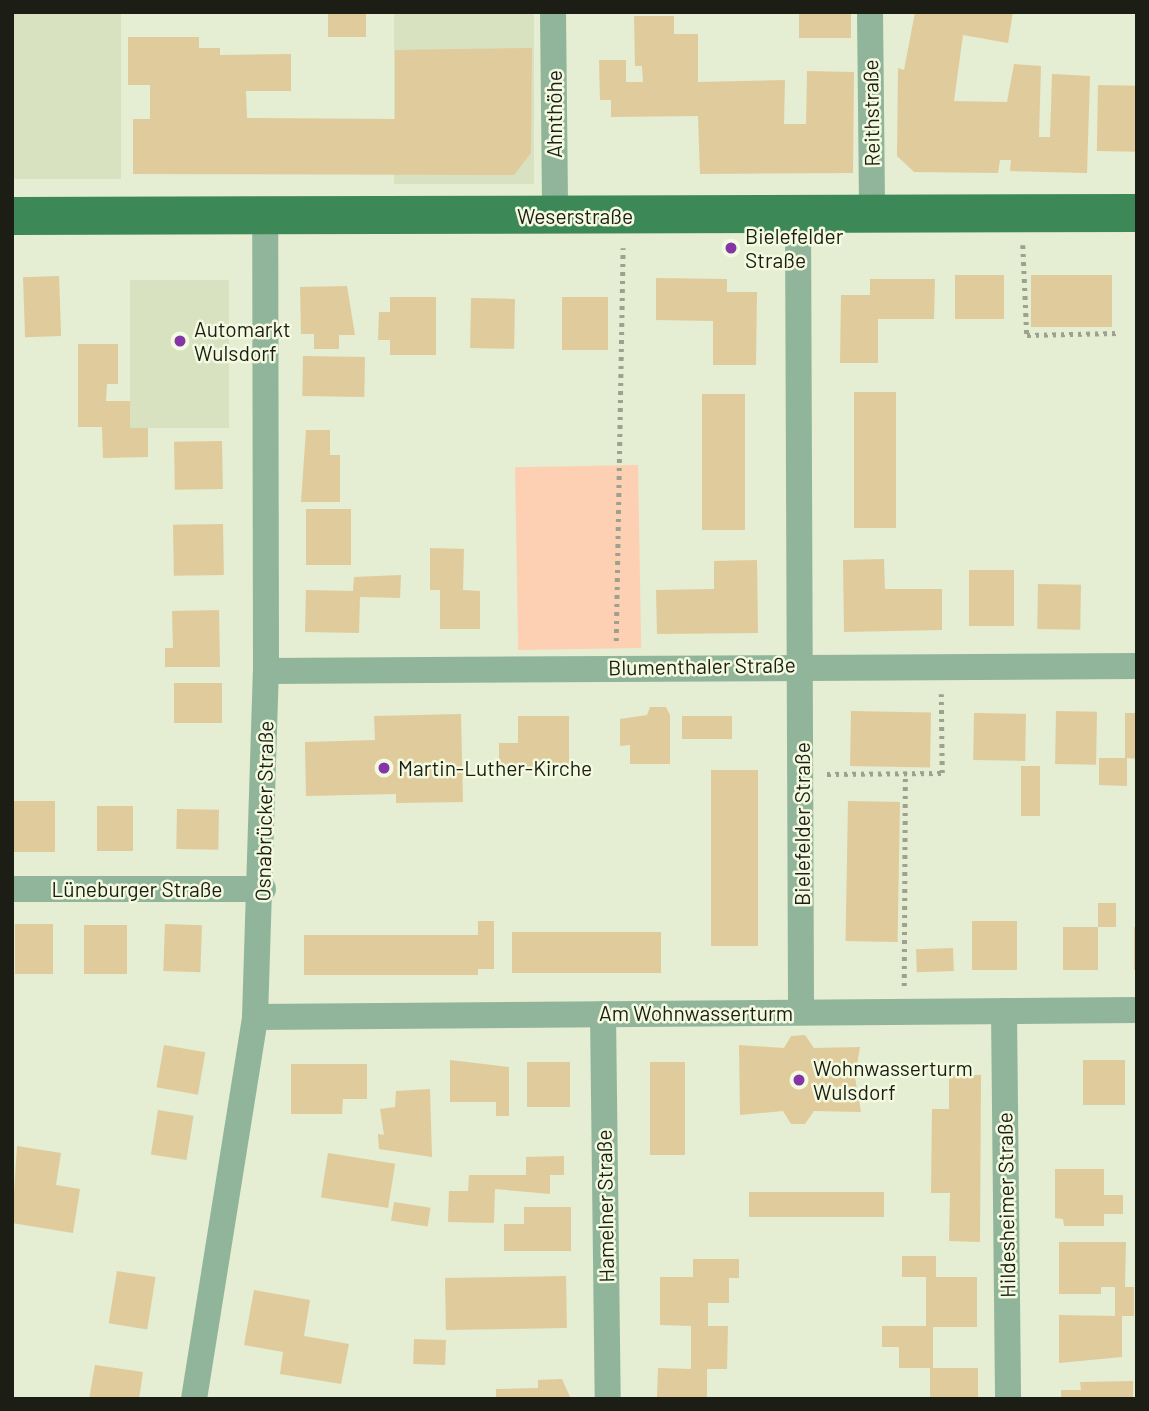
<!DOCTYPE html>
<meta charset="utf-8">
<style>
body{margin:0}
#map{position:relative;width:1149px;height:1411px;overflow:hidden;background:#e5edd2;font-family:Barlow,sans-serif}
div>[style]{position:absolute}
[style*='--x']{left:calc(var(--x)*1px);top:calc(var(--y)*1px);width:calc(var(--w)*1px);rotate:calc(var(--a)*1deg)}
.built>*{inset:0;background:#d8e1c0;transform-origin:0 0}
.green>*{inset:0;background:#fdd0b4;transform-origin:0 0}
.building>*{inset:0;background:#e0cb9c;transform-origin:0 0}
.path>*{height:4.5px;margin-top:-2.25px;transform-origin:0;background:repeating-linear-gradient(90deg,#9ca28e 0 3.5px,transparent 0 8.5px)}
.minor>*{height:26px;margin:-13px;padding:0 13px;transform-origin:13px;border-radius:13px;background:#90b59a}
.primary>*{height:38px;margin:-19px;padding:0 19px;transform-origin:19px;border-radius:19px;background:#3d8857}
.dots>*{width:19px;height:19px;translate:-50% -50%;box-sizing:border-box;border:4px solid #f3fadf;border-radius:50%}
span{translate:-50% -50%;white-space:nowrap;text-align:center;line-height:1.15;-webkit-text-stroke:5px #f3fadf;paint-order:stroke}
.street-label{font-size:21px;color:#1c1e15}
.poi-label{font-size:21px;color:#1c1e15}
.left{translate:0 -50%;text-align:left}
.frame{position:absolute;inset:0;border:14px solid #1c1e15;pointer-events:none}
</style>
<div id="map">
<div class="built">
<i style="left:12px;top:12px;width:109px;height:167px"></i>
<i style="left:394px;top:12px;width:140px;height:172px"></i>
<i style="left:229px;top:280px;width:148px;height:99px;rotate:90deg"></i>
</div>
<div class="green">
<i style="left:638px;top:465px;width:183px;height:123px;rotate:89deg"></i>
</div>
<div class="building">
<i style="left:328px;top:12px;width:38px;height:25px"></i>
<i style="left:799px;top:12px;width:52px;height:26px"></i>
<i style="clip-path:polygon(915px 12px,1013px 12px,1008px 43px,963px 35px,954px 101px,1007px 102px,1014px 64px,1041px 66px,1039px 137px,1050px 137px,1052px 74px,1090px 76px,1087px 173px,1010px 171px,1011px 160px,1000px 160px,998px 173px,914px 172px,897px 156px,898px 68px,904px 70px)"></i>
<i style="clip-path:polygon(634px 16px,674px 16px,674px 34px,698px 34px,698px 82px,785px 80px,784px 124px,806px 124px,807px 71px,854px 72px,853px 173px,700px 174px,698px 116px,611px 117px,611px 100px,600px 100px,599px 60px,626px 60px,626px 82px,643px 82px,642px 66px,635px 66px)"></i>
<i style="clip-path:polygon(128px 37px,199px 37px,199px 48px,220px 48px,220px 55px,291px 54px,291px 91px,246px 91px,247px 118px,395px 119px,395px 50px,532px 48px,531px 153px,514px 175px,133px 174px,133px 119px,150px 119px,150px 85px,128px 85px)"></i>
<i style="left:1098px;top:85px;width:39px;height:66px;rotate:1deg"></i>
<i style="left:955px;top:275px;width:49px;height:44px"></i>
<i style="left:1112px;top:275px;width:52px;height:81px;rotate:90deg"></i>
<i style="left:59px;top:276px;width:60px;height:36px;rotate:88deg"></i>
<i style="clip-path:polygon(656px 278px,727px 279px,727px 292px,757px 292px,756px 365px,713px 365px,713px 321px,656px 320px)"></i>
<i style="clip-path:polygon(870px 279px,935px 279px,934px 319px,878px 319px,878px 363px,840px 363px,841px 295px,870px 295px)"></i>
<i style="clip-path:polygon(347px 286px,355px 335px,339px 335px,339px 349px,314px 349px,314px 334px,301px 334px,300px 287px)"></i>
<i style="clip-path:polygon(390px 297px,436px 297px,436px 355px,390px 355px,390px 340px,378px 340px,379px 312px,390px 312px)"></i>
<i style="left:562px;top:297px;width:46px;height:53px"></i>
<i style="left:471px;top:298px;width:44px;height:50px;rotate:1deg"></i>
<i style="clip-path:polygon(78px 344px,118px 344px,118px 384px,107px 384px,106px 401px,130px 401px,130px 428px,148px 428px,148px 457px,103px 458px,102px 427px,78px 427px)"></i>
<i style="left:303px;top:356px;width:62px;height:40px;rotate:1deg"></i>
<i style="left:896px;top:392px;width:136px;height:42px;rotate:90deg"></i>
<i style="left:702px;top:394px;width:43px;height:136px"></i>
<i style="clip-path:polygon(306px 430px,330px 430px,330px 455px,340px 455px,340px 502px,301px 502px)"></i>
<i style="left:222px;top:441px;width:48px;height:48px;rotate:89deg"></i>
<i style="left:306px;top:509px;width:45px;height:56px"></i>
<i style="left:223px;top:524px;width:51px;height:50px;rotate:89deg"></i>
<i style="clip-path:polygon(430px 548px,464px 549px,463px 590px,480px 591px,480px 629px,440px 629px,440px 590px,430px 590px)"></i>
<i style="clip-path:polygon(884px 559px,885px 589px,942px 589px,942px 630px,844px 632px,843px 560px)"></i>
<i style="clip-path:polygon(757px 560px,758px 633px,657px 634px,656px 590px,714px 589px,714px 561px)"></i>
<i style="left:969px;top:570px;width:45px;height:56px"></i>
<i style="clip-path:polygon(401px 575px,400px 598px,360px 597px,359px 633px,305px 632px,306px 590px,353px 591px,354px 577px)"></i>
<i style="left:1038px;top:584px;width:43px;height:45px;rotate:1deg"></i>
<i style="clip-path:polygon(219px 610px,220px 667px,165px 667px,165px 648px,173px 648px,172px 611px)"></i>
<i style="left:222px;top:683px;width:40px;height:48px;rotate:90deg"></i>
<i style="clip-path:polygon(650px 707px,666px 707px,670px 715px,670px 764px,630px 764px,630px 745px,620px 746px,620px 719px,647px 715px)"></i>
<i style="left:851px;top:711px;width:80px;height:55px;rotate:1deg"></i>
<i style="left:1056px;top:711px;width:41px;height:53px;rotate:1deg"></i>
<i style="left:974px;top:713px;width:52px;height:47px;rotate:1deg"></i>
<i style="clip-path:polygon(1125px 713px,1137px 713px,1137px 759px,1127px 758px,1127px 786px,1099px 785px,1099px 758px,1125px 758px)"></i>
<i style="clip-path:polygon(461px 714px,463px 802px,396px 803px,396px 794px,306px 796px,305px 742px,375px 740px,374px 716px)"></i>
<i style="clip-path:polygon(518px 716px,569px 716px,569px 767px,499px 767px,499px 743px,518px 743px)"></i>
<i style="left:682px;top:716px;width:50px;height:23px"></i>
<i style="left:1021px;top:766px;width:19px;height:50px"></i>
<i style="left:711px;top:770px;width:47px;height:176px"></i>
<i style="left:12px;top:801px;width:43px;height:51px"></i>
<i style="left:848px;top:801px;width:52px;height:140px;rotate:1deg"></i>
<i style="left:133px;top:806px;width:45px;height:36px;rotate:90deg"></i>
<i style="left:177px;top:809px;width:42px;height:40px;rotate:1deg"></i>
<i style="left:1116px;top:903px;width:24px;height:18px;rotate:90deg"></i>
<i style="clip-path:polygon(478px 921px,494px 921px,494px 969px,478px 969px,478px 975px,304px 975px,304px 935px,478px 935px)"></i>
<i style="left:972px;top:921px;width:45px;height:49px"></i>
<i style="left:15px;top:924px;width:38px;height:50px"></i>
<i style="left:165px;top:924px;width:37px;height:47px;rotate:2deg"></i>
<i style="left:84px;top:925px;width:43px;height:49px"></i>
<i style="left:1063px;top:927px;width:35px;height:43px"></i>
<i style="left:1134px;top:927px;width:3px;height:43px"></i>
<i style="left:512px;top:932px;width:149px;height:41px"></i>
<i style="left:953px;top:948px;width:23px;height:37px;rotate:88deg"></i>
<i style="clip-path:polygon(805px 1035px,814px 1048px,860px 1047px,855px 1077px,861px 1112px,814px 1111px,805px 1124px,791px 1124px,783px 1111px,740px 1115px,739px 1045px,784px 1048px,791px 1036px)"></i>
<i style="left:164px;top:1045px;width:42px;height:43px;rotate:10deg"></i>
<i style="clip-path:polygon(450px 1060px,509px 1067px,509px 1116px,496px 1116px,496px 1102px,450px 1102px)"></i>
<i style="left:1083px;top:1060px;width:42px;height:45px"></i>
<i style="left:527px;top:1062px;width:43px;height:45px"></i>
<i style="left:650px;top:1062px;width:35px;height:93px"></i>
<i style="clip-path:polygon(291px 1064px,367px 1064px,367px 1099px,343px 1099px,342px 1114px,291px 1114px)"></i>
<i style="clip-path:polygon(949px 1075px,981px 1075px,980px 1242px,949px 1241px,950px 1193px,931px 1193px,932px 1109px,949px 1109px)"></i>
<i style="clip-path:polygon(430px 1089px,432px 1157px,379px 1149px,378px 1134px,384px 1135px,380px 1109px,395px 1107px,396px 1091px)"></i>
<i style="left:158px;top:1110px;width:36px;height:45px;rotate:9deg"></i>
<i style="clip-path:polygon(17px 1146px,61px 1153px,56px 1185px,80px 1189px,73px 1233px,12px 1223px)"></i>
<i style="left:328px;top:1153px;width:68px;height:45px;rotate:9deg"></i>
<i style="clip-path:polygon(564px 1156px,564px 1175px,550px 1175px,550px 1194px,495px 1189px,494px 1223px,448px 1222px,449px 1191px,468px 1191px,469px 1175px,526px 1175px,526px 1157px)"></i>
<i style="clip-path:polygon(1055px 1169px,1104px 1169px,1104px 1195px,1123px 1195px,1123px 1214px,1104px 1214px,1104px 1226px,1064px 1226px,1063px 1219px,1055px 1218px)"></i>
<i style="left:749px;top:1192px;width:135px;height:25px"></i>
<i style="left:394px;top:1202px;width:37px;height:19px;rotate:9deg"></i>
<i style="clip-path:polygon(524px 1207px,571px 1207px,571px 1251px,504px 1251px,504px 1224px,524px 1224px)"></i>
<i style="clip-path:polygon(1059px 1242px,1126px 1242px,1125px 1287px,1134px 1287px,1134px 1316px,1122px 1316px,1122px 1357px,1059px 1363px,1059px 1315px,1115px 1316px,1115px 1287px,1101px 1287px,1101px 1294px,1059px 1294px)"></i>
<i style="clip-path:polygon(902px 1256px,936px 1256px,936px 1277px,977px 1277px,977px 1327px,933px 1327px,933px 1368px,978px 1368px,978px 1399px,930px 1399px,930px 1368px,899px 1368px,899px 1347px,882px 1347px,882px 1326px,926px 1326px,926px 1277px,902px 1277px)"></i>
<i style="clip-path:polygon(693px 1259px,739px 1259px,739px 1278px,729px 1278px,729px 1303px,708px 1303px,708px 1326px,728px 1326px,727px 1369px,707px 1369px,707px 1399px,657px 1399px,658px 1368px,691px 1369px,691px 1326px,660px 1325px,660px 1277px,693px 1277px)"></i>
<i style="left:117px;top:1271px;width:39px;height:53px;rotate:9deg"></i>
<i style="left:566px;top:1276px;width:52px;height:121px;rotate:89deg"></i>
<i style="clip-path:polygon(254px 1290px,310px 1300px,304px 1336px,349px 1344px,341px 1384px,280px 1374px,283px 1352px,244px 1345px)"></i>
<i style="left:414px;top:1339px;width:32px;height:25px;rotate:2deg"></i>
<i style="clip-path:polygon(95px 1365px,143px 1372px,139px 1399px,89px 1399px)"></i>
<i style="clip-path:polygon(562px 1379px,571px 1399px,496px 1399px,496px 1389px,538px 1388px,538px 1380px)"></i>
<i style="clip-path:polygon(1133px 1381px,1133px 1399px,1061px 1399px,1061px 1390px,1081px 1390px,1080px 1382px)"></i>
</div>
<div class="path">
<i style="--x:1023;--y:245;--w:90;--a:87.5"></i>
<i style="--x:1027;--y:335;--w:91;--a:-1.3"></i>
<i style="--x:616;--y:641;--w:393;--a:-89"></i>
<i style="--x:827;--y:774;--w:115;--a:-0.5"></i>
<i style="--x:942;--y:773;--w:79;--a:-90.7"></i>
<i style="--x:904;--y:986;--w:213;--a:-89.7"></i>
</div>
<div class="minor">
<i style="--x:553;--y:12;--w:205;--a:89.4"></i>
<i style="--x:870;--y:12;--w:202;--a:89.4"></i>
<i style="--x:798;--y:216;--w:796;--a:89.78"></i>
<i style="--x:266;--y:671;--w:871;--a:-0.33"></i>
<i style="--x:12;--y:889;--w:251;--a:0"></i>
<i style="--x:1004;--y:1011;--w:388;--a:89.4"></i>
<i style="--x:603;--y:1014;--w:385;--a:89.3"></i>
<i style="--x:255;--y:1017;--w:882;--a:-0.45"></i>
<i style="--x:194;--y:1399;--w:387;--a:-80.9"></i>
<i style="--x:255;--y:1017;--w:346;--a:-88.2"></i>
<i style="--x:266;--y:671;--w:454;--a:-90.1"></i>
</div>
<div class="primary">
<i style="--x:12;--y:216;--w:1125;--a:-0.15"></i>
</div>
<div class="dots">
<i style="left:731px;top:248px;background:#8436a7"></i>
<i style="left:180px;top:341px;background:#8436a7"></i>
<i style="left:384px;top:768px;background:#8436a7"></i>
<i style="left:799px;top:1080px;background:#8436a7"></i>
</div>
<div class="street-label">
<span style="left:871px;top:113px;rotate:-91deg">Reithstraße</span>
<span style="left:554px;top:114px;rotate:-90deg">Ahnthöhe</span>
<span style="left:575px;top:216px">Weserstraße</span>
<span style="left:702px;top:666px;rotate:-1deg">Blumenthaler Straße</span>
<span style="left:264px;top:811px;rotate:-89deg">Osnabrücker Straße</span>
<span style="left:802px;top:824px;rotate:-90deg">Bielefelder Straße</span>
<span style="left:137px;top:889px">Lüneburger Straße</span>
<span style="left:696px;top:1013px">Am Wohnwasserturm</span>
<span style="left:1006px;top:1205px;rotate:-91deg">Hildesheimer Straße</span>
<span style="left:605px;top:1206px;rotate:-91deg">Hamelner Straße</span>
</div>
<div class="poi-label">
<span class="left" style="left:745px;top:248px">Bielefelder<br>Straße</span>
<span class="left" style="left:194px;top:341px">Automarkt<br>Wulsdorf</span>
<span class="left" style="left:398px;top:768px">Martin-Luther-Kirche</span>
<span class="left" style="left:813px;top:1080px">Wohnwasserturm<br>Wulsdorf</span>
</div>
<div class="frame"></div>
</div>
